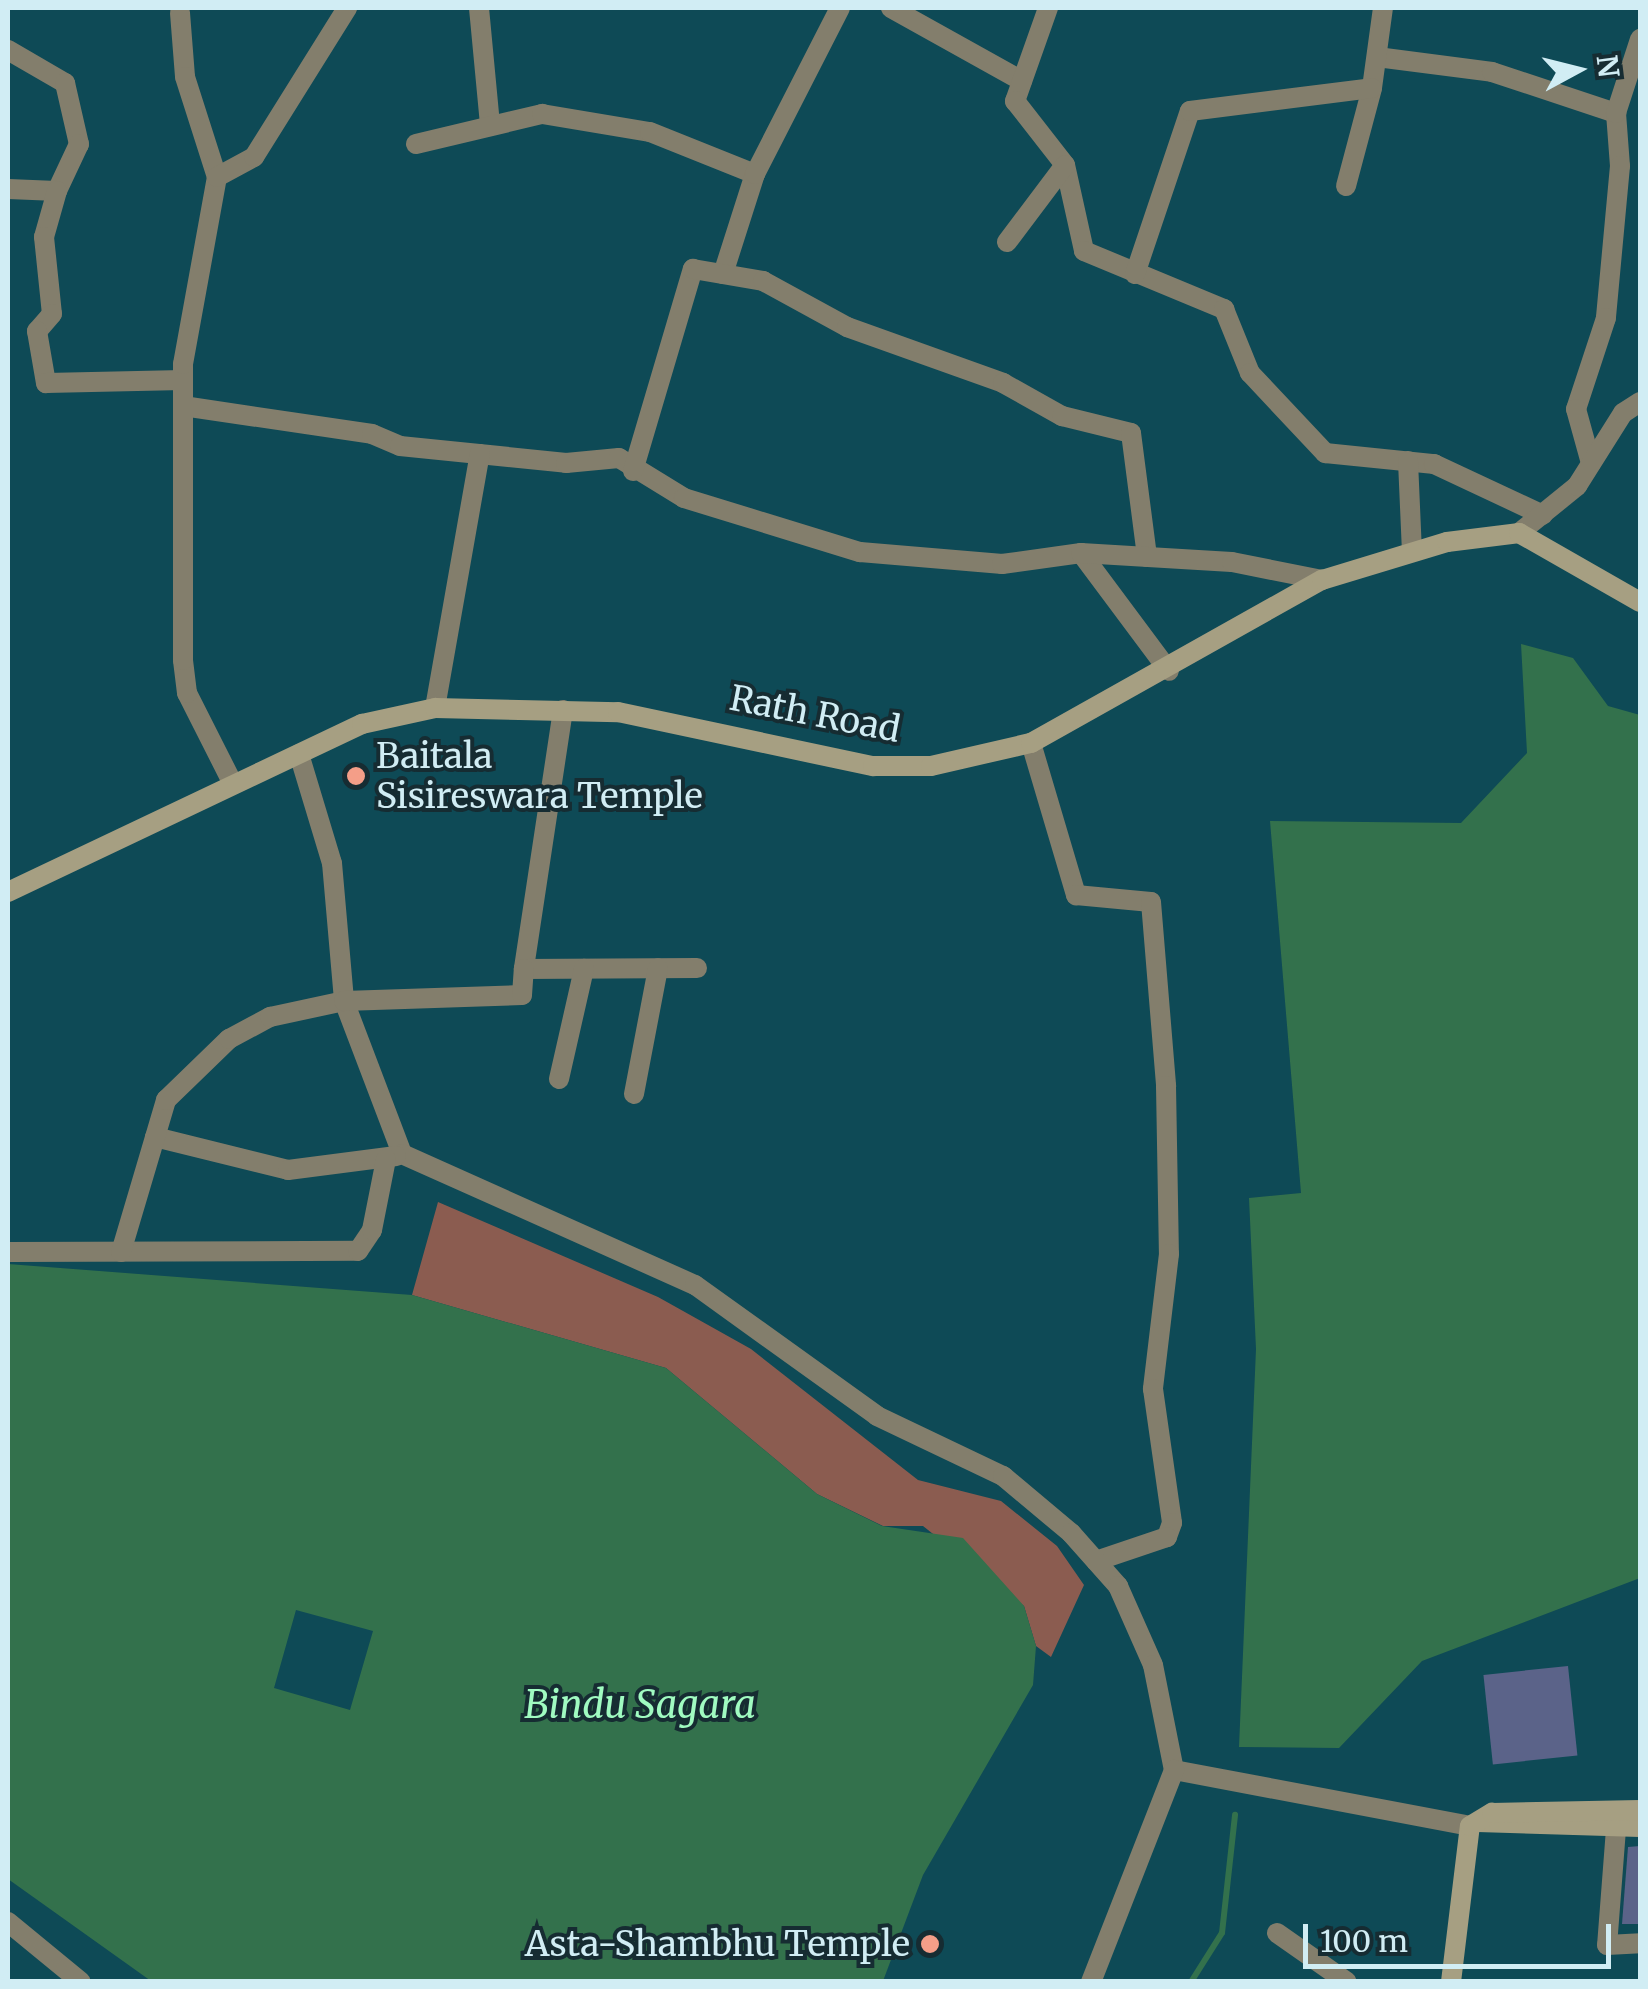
<!DOCTYPE html>
<style>
body{margin:0}
#map{position:relative;width:1648px;height:1989px;overflow:hidden;background:#0e4a56;font-family:Merriweather,serif}
div>[style]{position:absolute}
[style*='--x']{left:calc(var(--x)*1px);top:calc(var(--y)*1px);width:calc(var(--w)*1px);rotate:calc(var(--a)*1deg)}
.green>*{inset:0;background:#8b5c50}
.water>*{inset:0;background:#33714c}
.stream>*{height:6px;margin:-3px;padding:0 3px;transform-origin:3px;border-radius:3px;background:#33714c}
.building>*{inset:0;background:#5b6389;transform-origin:0 0}
.street>*{height:20px;margin:-10px;padding:0 10px;transform-origin:10px;border-radius:10px;background:#837e6c}
.secondary>*{height:20px;margin:-10px;padding:0 10px;transform-origin:10px;border-radius:10px;background:#a69f82}
.dots>*{width:28px;height:28px;translate:-50% -50%;box-sizing:border-box;border:5px solid #162c32;border-radius:50%}
span{translate:-50% -50%;white-space:nowrap;text-align:center;line-height:1.15;-webkit-text-stroke:8px #162c32;paint-order:stroke}
.street-label{font-size:35px;color:#d1edf4}
.poi-label{font-size:35px;color:#d1edf4}
.left{translate:0 -50%;text-align:left}
.right{translate:-100% -50%;text-align:right}
.water-label{font-size:38px;color:#a0fbc1;font-style:italic}
.frame{position:absolute;inset:0;border:10px solid #d1edf4;pointer-events:none}
.north{position:absolute;left:1528px;top:20px;width:100px;height:100px;-webkit-text-stroke:8px #162c32;paint-order:stroke;rotate:83deg;font-size:28px;font-weight:700;line-height:40px;text-align:center;color:#d1edf4}
.north::after{content:'';display:block;margin:auto;width:35px;height:45px;background:#d1edf4;clip-path:polygon(50% 0,100% 100%,50% 72%,0 100%)}
.scale{position:absolute;left:1303px;top:1924px;width:308px;height:45px;box-sizing:border-box;border:5px solid #d1edf4;border-top:0;padding-left:12px;font-size:30px;line-height:35px;white-space:nowrap;color:#d1edf4;-webkit-text-stroke:8px #162c32;paint-order:stroke}
</style>
<div id="map">
<div class="green">
<i style="clip-path:polygon(438px 1202px,658px 1297px,751px 1349px,918px 1480px,1001px 1501px,1057px 1546px,1084px 1585px,1051px 1657px,1036px 1646px,1024px 1606px,923px 1526px,883px 1526px,817px 1494px,666px 1368px,412px 1295px)"></i>
</div>
<div class="water">
<i style="clip-path:polygon(1521px 644px,1573px 658px,1608px 706px,1640px 715px,1640px 1578px,1422px 1661px,1339px 1748px,1239px 1747px,1256px 1349px,1249px 1198px,1301px 1193px,1270px 821px,1461px 823px,1527px 753px)"></i>
<i style="clip-path:polygon(evenodd,8px 1264px,412px 1295px,666px 1368px,817px 1494px,882px 1526px,963px 1538px,1024px 1606px,1036px 1646px,1033px 1685px,923px 1875px,883px 1981px,151px 1981px,8px 1879px,8px 1264px,296px 1610px,373px 1631px,350px 1710px,274px 1688px,296px 1610px)"></i>
</div>
<div class="stream">
<i style="--x:1191;--y:1982;--w:58;--a:-57.7"></i>
<i style="--x:1222;--y:1933;--w:119;--a:-83.7"></i>
</div>
<div class="building">
<i style="left:1568px;top:1666px;width:90px;height:85px;rotate:84deg"></i>
<i style="clip-path:polygon(1640px 1846px,1640px 1924px,1622px 1924px,1628px 1847px)"></i>
</div>
<div class="street">
<i style="--x:479;--y:8;--w:117;--a:84.6"></i>
<i style="--x:891;--y:8;--w:150;--a:29.1"></i>
<i style="--x:1048;--y:8;--w:99;--a:109.5"></i>
<i style="--x:1015;--y:101;--w:81;--a:52"></i>
<i style="--x:1065;--y:165;--w:88;--a:77.5"></i>
<i style="--x:1084;--y:251;--w:152;--a:22.5"></i>
<i style="--x:1224;--y:309;--w:69;--a:67.9"></i>
<i style="--x:1250;--y:373;--w:110;--a:46.8"></i>
<i style="--x:1325;--y:453;--w:110;--a:5.8"></i>
<i style="--x:1434;--y:464;--w:120;--a:25.1"></i>
<i style="--x:180;--y:13;--w:64;--a:85.5"></i>
<i style="--x:185;--y:77;--w:105;--a:72.3"></i>
<i style="--x:8;--y:50;--w:66;--a:30.1"></i>
<i style="--x:65;--y:83;--w:63;--a:77.1"></i>
<i style="--x:79;--y:144;--w:52;--a:115.1"></i>
<i style="--x:1377;--y:57;--w:116;--a:7.4"></i>
<i style="--x:1492;--y:72;--w:131;--a:18.3"></i>
<i style="--x:1616;--y:113;--w:53;--a:85.7"></i>
<i style="--x:1620;--y:166;--w:153;--a:95.3"></i>
<i style="--x:1606;--y:318;--w:96;--a:108.2"></i>
<i style="--x:1576;--y:409;--w:56;--a:74.5"></i>
<i style="--x:1616;--y:113;--w:78;--a:-72"></i>
<i style="--x:416;--y:144;--w:130;--a:-13.4"></i>
<i style="--x:542;--y:114;--w:109;--a:9.5"></i>
<i style="--x:650;--y:132;--w:113;--a:21.8"></i>
<i style="--x:1346;--y:186;--w:101;--a:-75.1"></i>
<i style="--x:1372;--y:88;--w:81;--a:-82.2"></i>
<i style="--x:8;--y:189;--w:49;--a:2.3"></i>
<i style="--x:57;--y:191;--w:48;--a:105.8"></i>
<i style="--x:44;--y:237;--w:77;--a:84.1"></i>
<i style="--x:52;--y:314;--w:23;--a:131"></i>
<i style="--x:37;--y:331;--w:53;--a:80.2"></i>
<i style="--x:46;--y:383;--w:137;--a:-1.3"></i>
<i style="--x:1007;--y:242;--w:96;--a:-53"></i>
<i style="--x:723;--y:274;--w:105;--a:-72.3"></i>
<i style="--x:755;--y:174;--w:186;--a:-62.9"></i>
<i style="--x:1135;--y:274;--w:172;--a:-71.4"></i>
<i style="--x:1190;--y:111;--w:183;--a:-7.2"></i>
<i style="--x:183;--y:406;--w:191;--a:8.4"></i>
<i style="--x:372;--y:434;--w:30;--a:23"></i>
<i style="--x:400;--y:446;--w:167;--a:5.8"></i>
<i style="--x:566;--y:463;--w:53;--a:-5.4"></i>
<i style="--x:619;--y:458;--w:76;--a:31.6"></i>
<i style="--x:684;--y:498;--w:184;--a:17.1"></i>
<i style="--x:860;--y:552;--w:143;--a:4.8"></i>
<i style="--x:1002;--y:564;--w:80;--a:-7.9"></i>
<i style="--x:1081;--y:553;--w:147;--a:53.3"></i>
<i style="--x:1408;--y:461;--w:90;--a:87.5"></i>
<i style="--x:633;--y:471;--w:211;--a:-73.5"></i>
<i style="--x:693;--y:269;--w:71;--a:9.7"></i>
<i style="--x:763;--y:281;--w:96;--a:28.7"></i>
<i style="--x:847;--y:327;--w:166;--a:19.7"></i>
<i style="--x:1003;--y:383;--w:68;--a:29.2"></i>
<i style="--x:1062;--y:416;--w:71;--a:13.8"></i>
<i style="--x:1131;--y:433;--w:125;--a:82.6"></i>
<i style="--x:1519;--y:533;--w:75;--a:-39"></i>
<i style="--x:1577;--y:486;--w:86;--a:-57.8"></i>
<i style="--x:1623;--y:413;--w:20;--a:-33"></i>
<i style="--x:1081;--y:553;--w:151;--a:3.4"></i>
<i style="--x:1232;--y:562;--w:92;--a:11.3"></i>
<i style="--x:435;--y:708;--w:258;--a:-80"></i>
<i style="--x:563;--y:710;--w:262;--a:98.6"></i>
<i style="--x:524;--y:969;--w:173;--a:-0.3"></i>
<i style="--x:1031;--y:743;--w:159;--a:73.5"></i>
<i style="--x:1076;--y:895;--w:75;--a:5.3"></i>
<i style="--x:1151;--y:902;--w:185;--a:85.3"></i>
<i style="--x:1166;--y:1086;--w:168;--a:89"></i>
<i style="--x:1169;--y:1254;--w:136;--a:96.8"></i>
<i style="--x:1153;--y:1389;--w:135;--a:81.9"></i>
<i style="--x:1172;--y:1523;--w:15;--a:110"></i>
<i style="--x:1167;--y:1537;--w:75;--a:161.3"></i>
<i style="--x:299;--y:754;--w:114;--a:73.2"></i>
<i style="--x:332;--y:863;--w:139;--a:85"></i>
<i style="--x:344;--y:1001;--w:164;--a:69.2"></i>
<i style="--x:402;--y:1154;--w:321;--a:24.1"></i>
<i style="--x:695;--y:1285;--w:224;--a:35.7"></i>
<i style="--x:877;--y:1416;--w:140;--a:25.5"></i>
<i style="--x:1003;--y:1476;--w:89;--a:40"></i>
<i style="--x:1071;--y:1533;--w:71;--a:48.4"></i>
<i style="--x:1118;--y:1586;--w:86;--a:66.1"></i>
<i style="--x:1153;--y:1665;--w:107;--a:78.7"></i>
<i style="--x:1174;--y:1770;--w:301;--a:10.7"></i>
<i style="--x:233;--y:784;--w:102;--a:-116.8"></i>
<i style="--x:187;--y:693;--w:33;--a:-97"></i>
<i style="--x:183;--y:660;--w:296;--a:-90"></i>
<i style="--x:183;--y:364;--w:190;--a:-79.7"></i>
<i style="--x:217;--y:177;--w:42;--a:-28.4"></i>
<i style="--x:254;--y:157;--w:176;--a:-58"></i>
<i style="--x:559;--y:1079;--w:113;--a:-77.2"></i>
<i style="--x:634;--y:1094;--w:128;--a:-79.2"></i>
<i style="--x:155;--y:1137;--w:137;--a:13.9"></i>
<i style="--x:288;--y:1170;--w:109;--a:-7.4"></i>
<i style="--x:8;--y:1252;--w:350;--a:-0.2"></i>
<i style="--x:358;--y:1251;--w:25;--a:-56"></i>
<i style="--x:372;--y:1230;--w:72;--a:-78.8"></i>
<i style="--x:121;--y:1252;--w:159;--a:-73.5"></i>
<i style="--x:166;--y:1100;--w:88;--a:-44.1"></i>
<i style="--x:229;--y:1039;--w:47;--a:-28.2"></i>
<i style="--x:270;--y:1017;--w:76;--a:-12.2"></i>
<i style="--x:344;--y:1001;--w:178;--a:-1.9"></i>
<i style="--x:522;--y:995;--w:26;--a:-86"></i>
<i style="--x:1616;--y:1829;--w:116;--a:94.4"></i>
<i style="--x:1607;--y:1945;--w:33;--a:-3"></i>
<i style="--x:8;--y:1922;--w:94;--a:39.4"></i>
<i style="--x:1277;--y:1933;--w:85;--a:35"></i>
<i style="--x:1091;--y:1982;--w:228;--a:-68.6"></i>
</div>
<div class="secondary">
<i style="--x:8;--y:892;--w:392;--a:-25.4"></i>
<i style="--x:362;--y:724;--w:75;--a:-12.4"></i>
<i style="--x:435;--y:708;--w:183;--a:1.3"></i>
<i style="--x:618;--y:712;--w:261;--a:12"></i>
<i style="--x:873;--y:766;--w:58;--a:0"></i>
<i style="--x:931;--y:766;--w:103;--a:-13"></i>
<i style="--x:1031;--y:743;--w:334;--a:-29.3"></i>
<i style="--x:1322;--y:580;--w:131;--a:-16.9"></i>
<i style="--x:1447;--y:542;--w:73;--a:-7.1"></i>
<i style="--x:1519;--y:533;--w:139;--a:29.7"></i>
<i style="--x:1478;--y:1822;--w:162;--a:1.8"></i>
<i style="--x:1451;--y:1982;--w:157;--a:-83.1"></i>
<i style="--x:1470;--y:1826;--w:26;--a:-31"></i>
<i style="--x:1492;--y:1813;--w:148;--a:-1.2"></i>
</div>
<div class="dots">
<i style="left:356px;top:776px;background:#f49e88"></i>
<i style="left:930px;top:1944px;background:#f49e88"></i>
</div>
<div class="street-label">
<span style="left:815px;top:714px;rotate:11deg">Rath Road</span>
</div>
<div class="poi-label">
<span class="left" style="left:376px;top:776px">Baitala<br>Sisireswara Temple</span>
<span class="right" style="left:910px;top:1944px">Asta-Shambhu Temple</span>
</div>
<div class="water-label">
<span style="left:640px;top:1705px">Bindu Sagara</span>
</div>
<div class="frame"></div>
<div class="north">N</div>
<div class="scale">100 m</div>
</div>
